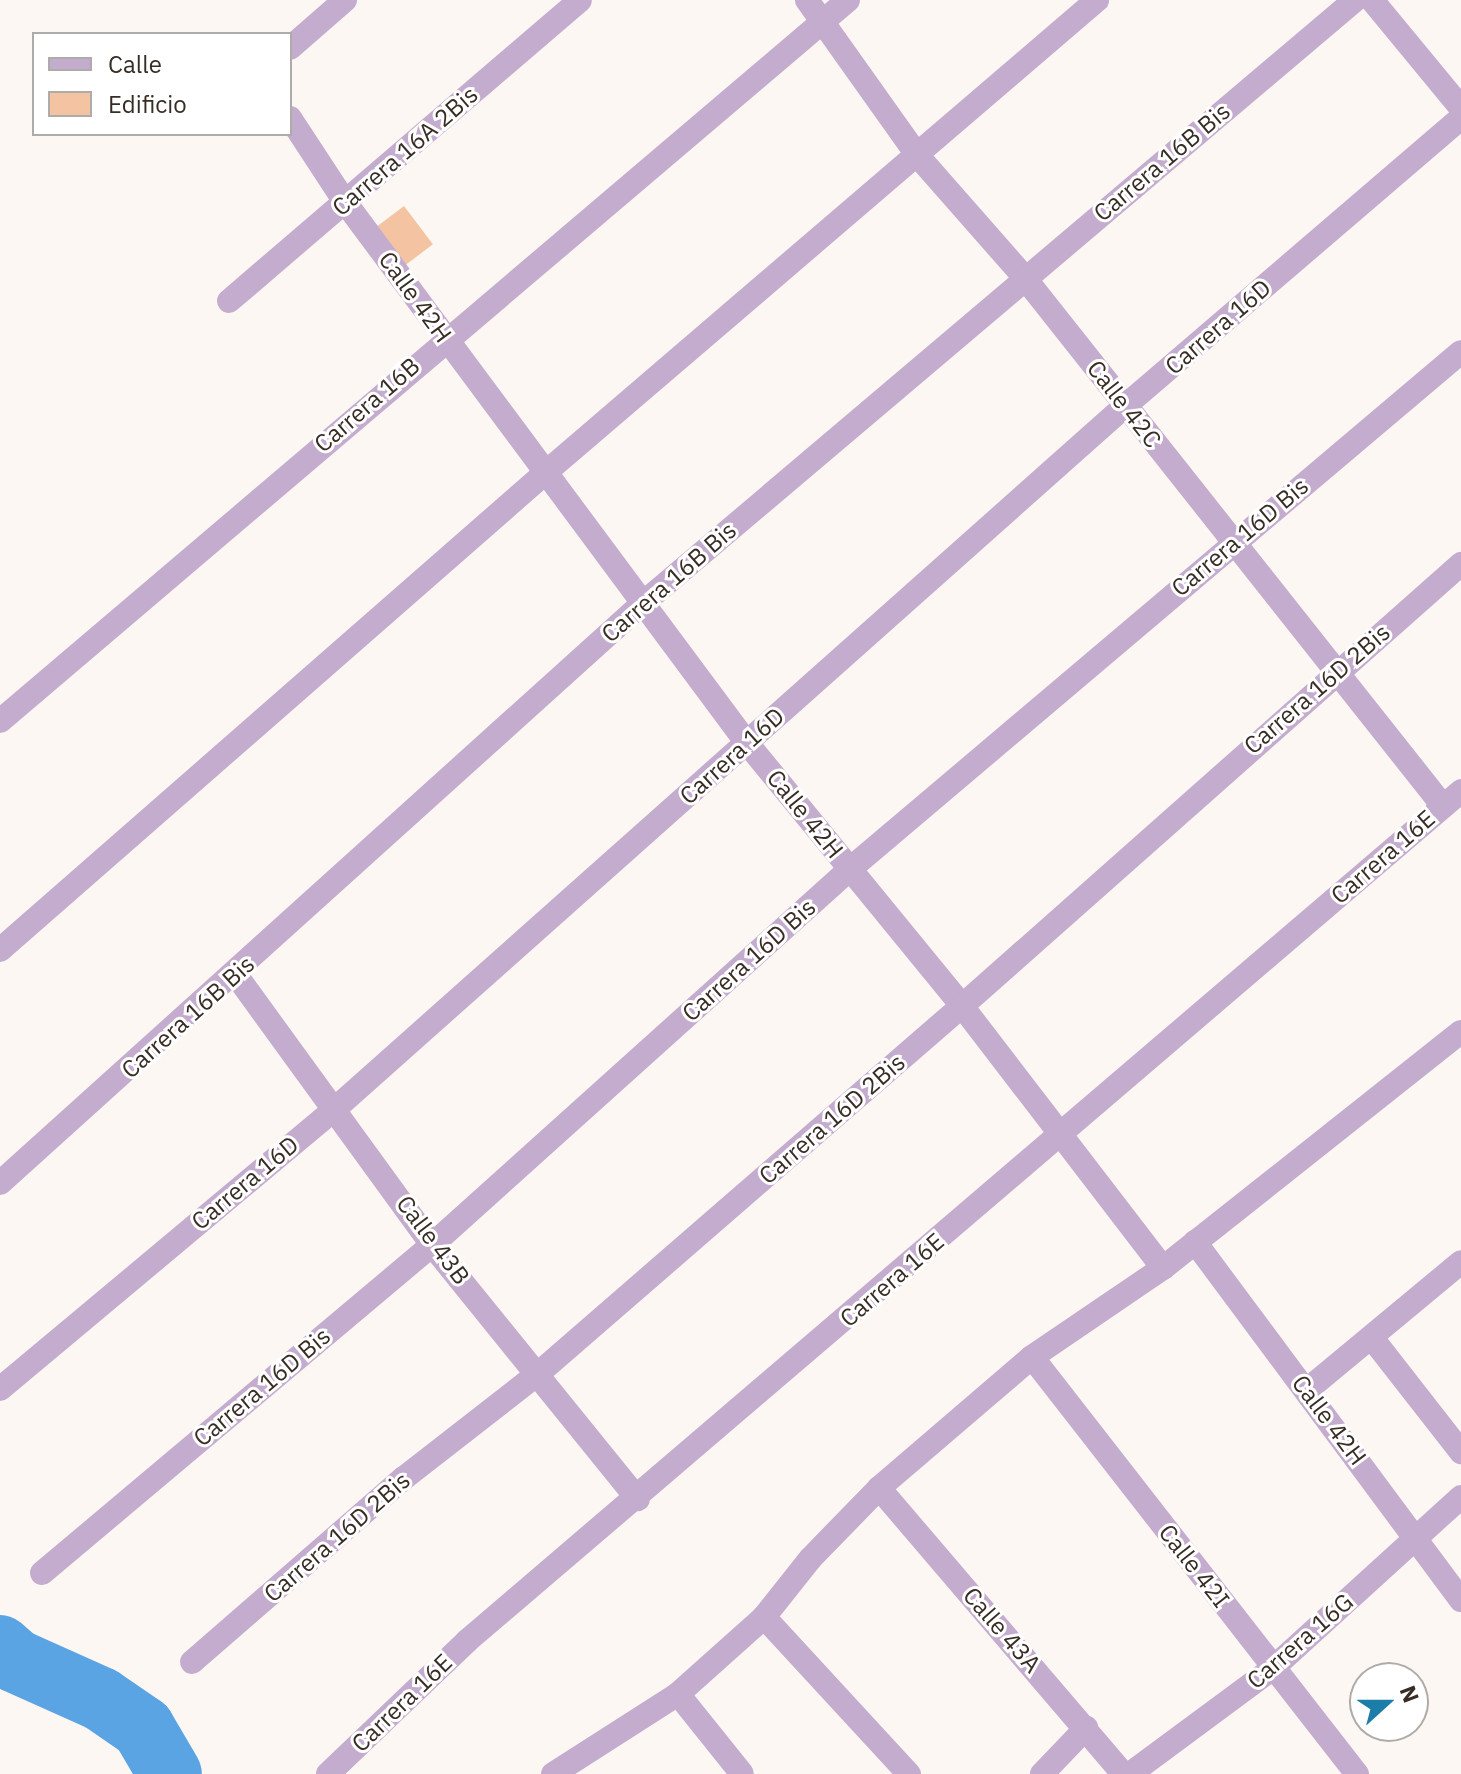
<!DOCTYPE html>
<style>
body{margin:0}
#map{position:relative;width:1461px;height:1774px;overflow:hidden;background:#fdf7f3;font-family:"IBM Plex Sans",sans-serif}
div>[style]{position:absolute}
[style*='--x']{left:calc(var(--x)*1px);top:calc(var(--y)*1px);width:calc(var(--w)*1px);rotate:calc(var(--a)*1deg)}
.river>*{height:64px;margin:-32px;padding:0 32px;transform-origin:32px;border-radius:32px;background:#5ba4e4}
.building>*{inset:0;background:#f4c4a2;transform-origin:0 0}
.minor>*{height:24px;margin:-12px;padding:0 12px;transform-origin:12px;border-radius:12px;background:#c4acce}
span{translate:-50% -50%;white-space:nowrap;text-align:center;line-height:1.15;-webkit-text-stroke:6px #fff;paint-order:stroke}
.street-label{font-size:24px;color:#382d25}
.legend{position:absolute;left:32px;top:32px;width:260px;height:104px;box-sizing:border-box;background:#fff;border:2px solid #afaba8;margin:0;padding:10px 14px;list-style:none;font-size:24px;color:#382d25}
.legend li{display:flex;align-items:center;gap:16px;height:40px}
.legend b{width:40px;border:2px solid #afaba8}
.north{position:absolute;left:1349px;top:1662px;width:80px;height:80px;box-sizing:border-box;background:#fff;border:2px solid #afaba8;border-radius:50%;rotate:69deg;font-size:22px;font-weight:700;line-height:32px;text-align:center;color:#382d25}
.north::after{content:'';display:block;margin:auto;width:28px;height:36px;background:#1c7da9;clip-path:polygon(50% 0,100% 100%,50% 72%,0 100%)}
</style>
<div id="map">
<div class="river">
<i style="--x:0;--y:1647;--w:21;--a:41"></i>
<i style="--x:16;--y:1661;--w:93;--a:24.1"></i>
<i style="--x:101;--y:1699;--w:51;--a:34.6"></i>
<i style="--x:143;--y:1728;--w:53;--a:59.6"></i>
</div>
<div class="building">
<i style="left:404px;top:206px;width:48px;height:43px;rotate:53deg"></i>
</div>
<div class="minor">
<i style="--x:807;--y:0;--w:190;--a:54.6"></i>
<i style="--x:917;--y:155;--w:162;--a:48.7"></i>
<i style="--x:1024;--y:277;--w:675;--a:51.62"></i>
<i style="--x:1372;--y:0;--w:140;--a:50.5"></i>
<i style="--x:290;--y:48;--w:73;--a:-41.1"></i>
<i style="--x:290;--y:118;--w:100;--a:56.8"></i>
<i style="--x:345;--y:202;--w:674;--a:53.39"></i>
<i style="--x:747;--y:743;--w:340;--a:50.7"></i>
<i style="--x:962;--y:1006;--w:330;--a:52.5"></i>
<i style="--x:229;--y:301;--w:462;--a:-40.6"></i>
<i style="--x:0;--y:721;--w:1113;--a:-40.37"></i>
<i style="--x:0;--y:950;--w:724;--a:-41.19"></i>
<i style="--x:545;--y:473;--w:727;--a:-40.59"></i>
<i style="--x:236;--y:975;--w:334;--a:54"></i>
<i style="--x:432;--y:1245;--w:327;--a:51"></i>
<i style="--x:0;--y:1183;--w:865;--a:-42.05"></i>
<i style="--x:642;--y:604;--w:934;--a:-40.27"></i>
<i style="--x:1195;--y:1242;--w:446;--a:53.4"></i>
<i style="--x:1372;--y:1338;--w:145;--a:52"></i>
<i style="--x:1032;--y:1357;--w:529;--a:52.07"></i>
<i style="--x:0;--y:1389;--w:439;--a:-39.9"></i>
<i style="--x:337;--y:1107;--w:1055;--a:-41.66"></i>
<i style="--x:1125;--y:406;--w:443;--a:-40.6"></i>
<i style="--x:1307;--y:1390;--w:200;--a:-39.7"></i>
<i style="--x:879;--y:1488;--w:376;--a:49.5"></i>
<i style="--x:42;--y:1573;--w:510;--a:-40.06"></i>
<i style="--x:432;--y:1245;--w:562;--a:-41.97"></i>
<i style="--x:850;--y:869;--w:800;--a:-40.24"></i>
<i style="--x:764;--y:1617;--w:214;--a:47.3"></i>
<i style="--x:192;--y:1662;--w:281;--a:-41"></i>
<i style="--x:404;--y:1478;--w:172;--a:-37.9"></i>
<i style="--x:540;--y:1372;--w:559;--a:-40.94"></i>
<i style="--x:962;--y:1006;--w:667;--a:-41.53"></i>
<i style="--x:678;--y:1694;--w:102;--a:51.3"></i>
<i style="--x:328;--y:1774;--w:192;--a:-43.7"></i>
<i style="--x:467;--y:1641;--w:1308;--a:-40.53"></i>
<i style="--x:553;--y:1774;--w:148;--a:-32.6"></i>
<i style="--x:678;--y:1694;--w:115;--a:-41.8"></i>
<i style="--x:764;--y:1617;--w:75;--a:-51.5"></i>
<i style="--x:811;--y:1558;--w:98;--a:-45.8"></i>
<i style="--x:879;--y:1488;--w:201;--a:-40.6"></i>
<i style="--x:1032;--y:1357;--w:158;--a:-34.2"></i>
<i style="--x:1163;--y:1268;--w:380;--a:-38.4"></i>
<i style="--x:1042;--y:1774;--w:64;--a:-46.3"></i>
<i style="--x:1130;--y:1774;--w:178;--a:-36.5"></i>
<i style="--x:1273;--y:1668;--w:254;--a:-42.3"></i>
</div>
<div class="street-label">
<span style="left:405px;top:151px;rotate:-41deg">Carrera 16A 2Bis</span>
<span style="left:1162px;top:162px;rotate:-40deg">Carrera 16B Bis</span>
<span style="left:415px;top:297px;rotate:54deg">Calle 42H</span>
<span style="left:1218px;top:327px;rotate:-41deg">Carrera 16D</span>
<span style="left:1124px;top:404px;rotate:52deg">Calle 42C</span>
<span style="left:367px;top:405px;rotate:-41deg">Carrera 16B</span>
<span style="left:1240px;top:537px;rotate:-40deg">Carrera 16D Bis</span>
<span style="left:669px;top:582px;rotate:-41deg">Carrera 16B Bis</span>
<span style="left:1317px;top:689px;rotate:-41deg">Carrera 16D 2Bis</span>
<span style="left:732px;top:756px;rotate:-42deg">Carrera 16D</span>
<span style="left:805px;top:814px;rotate:51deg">Calle 42H</span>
<span style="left:1383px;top:857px;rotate:-41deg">Carrera 16E</span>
<span style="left:749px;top:960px;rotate:-42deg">Carrera 16D Bis</span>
<span style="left:188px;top:1017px;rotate:-42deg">Carrera 16B Bis</span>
<span style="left:832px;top:1119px;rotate:-41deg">Carrera 16D 2Bis</span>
<span style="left:245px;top:1183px;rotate:-40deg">Carrera 16D</span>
<span style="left:433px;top:1240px;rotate:53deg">Calle 43B</span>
<span style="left:892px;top:1280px;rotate:-41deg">Carrera 16E</span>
<span style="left:262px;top:1387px;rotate:-40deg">Carrera 16D Bis</span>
<span style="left:1329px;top:1420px;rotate:53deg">Calle 42H</span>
<span style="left:337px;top:1537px;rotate:-41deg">Carrera 16D 2Bis</span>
<span style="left:1194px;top:1566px;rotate:52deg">Calle 42I</span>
<span style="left:1002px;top:1630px;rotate:49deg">Calle 43A</span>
<span style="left:1300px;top:1641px;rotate:-41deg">Carrera 16G</span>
<span style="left:402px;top:1703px;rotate:-44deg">Carrera 16E</span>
</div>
<ul class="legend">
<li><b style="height:10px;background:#c4acce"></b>Calle</li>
<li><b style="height:22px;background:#f4c4a2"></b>Edificio</li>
</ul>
<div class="north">N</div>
</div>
